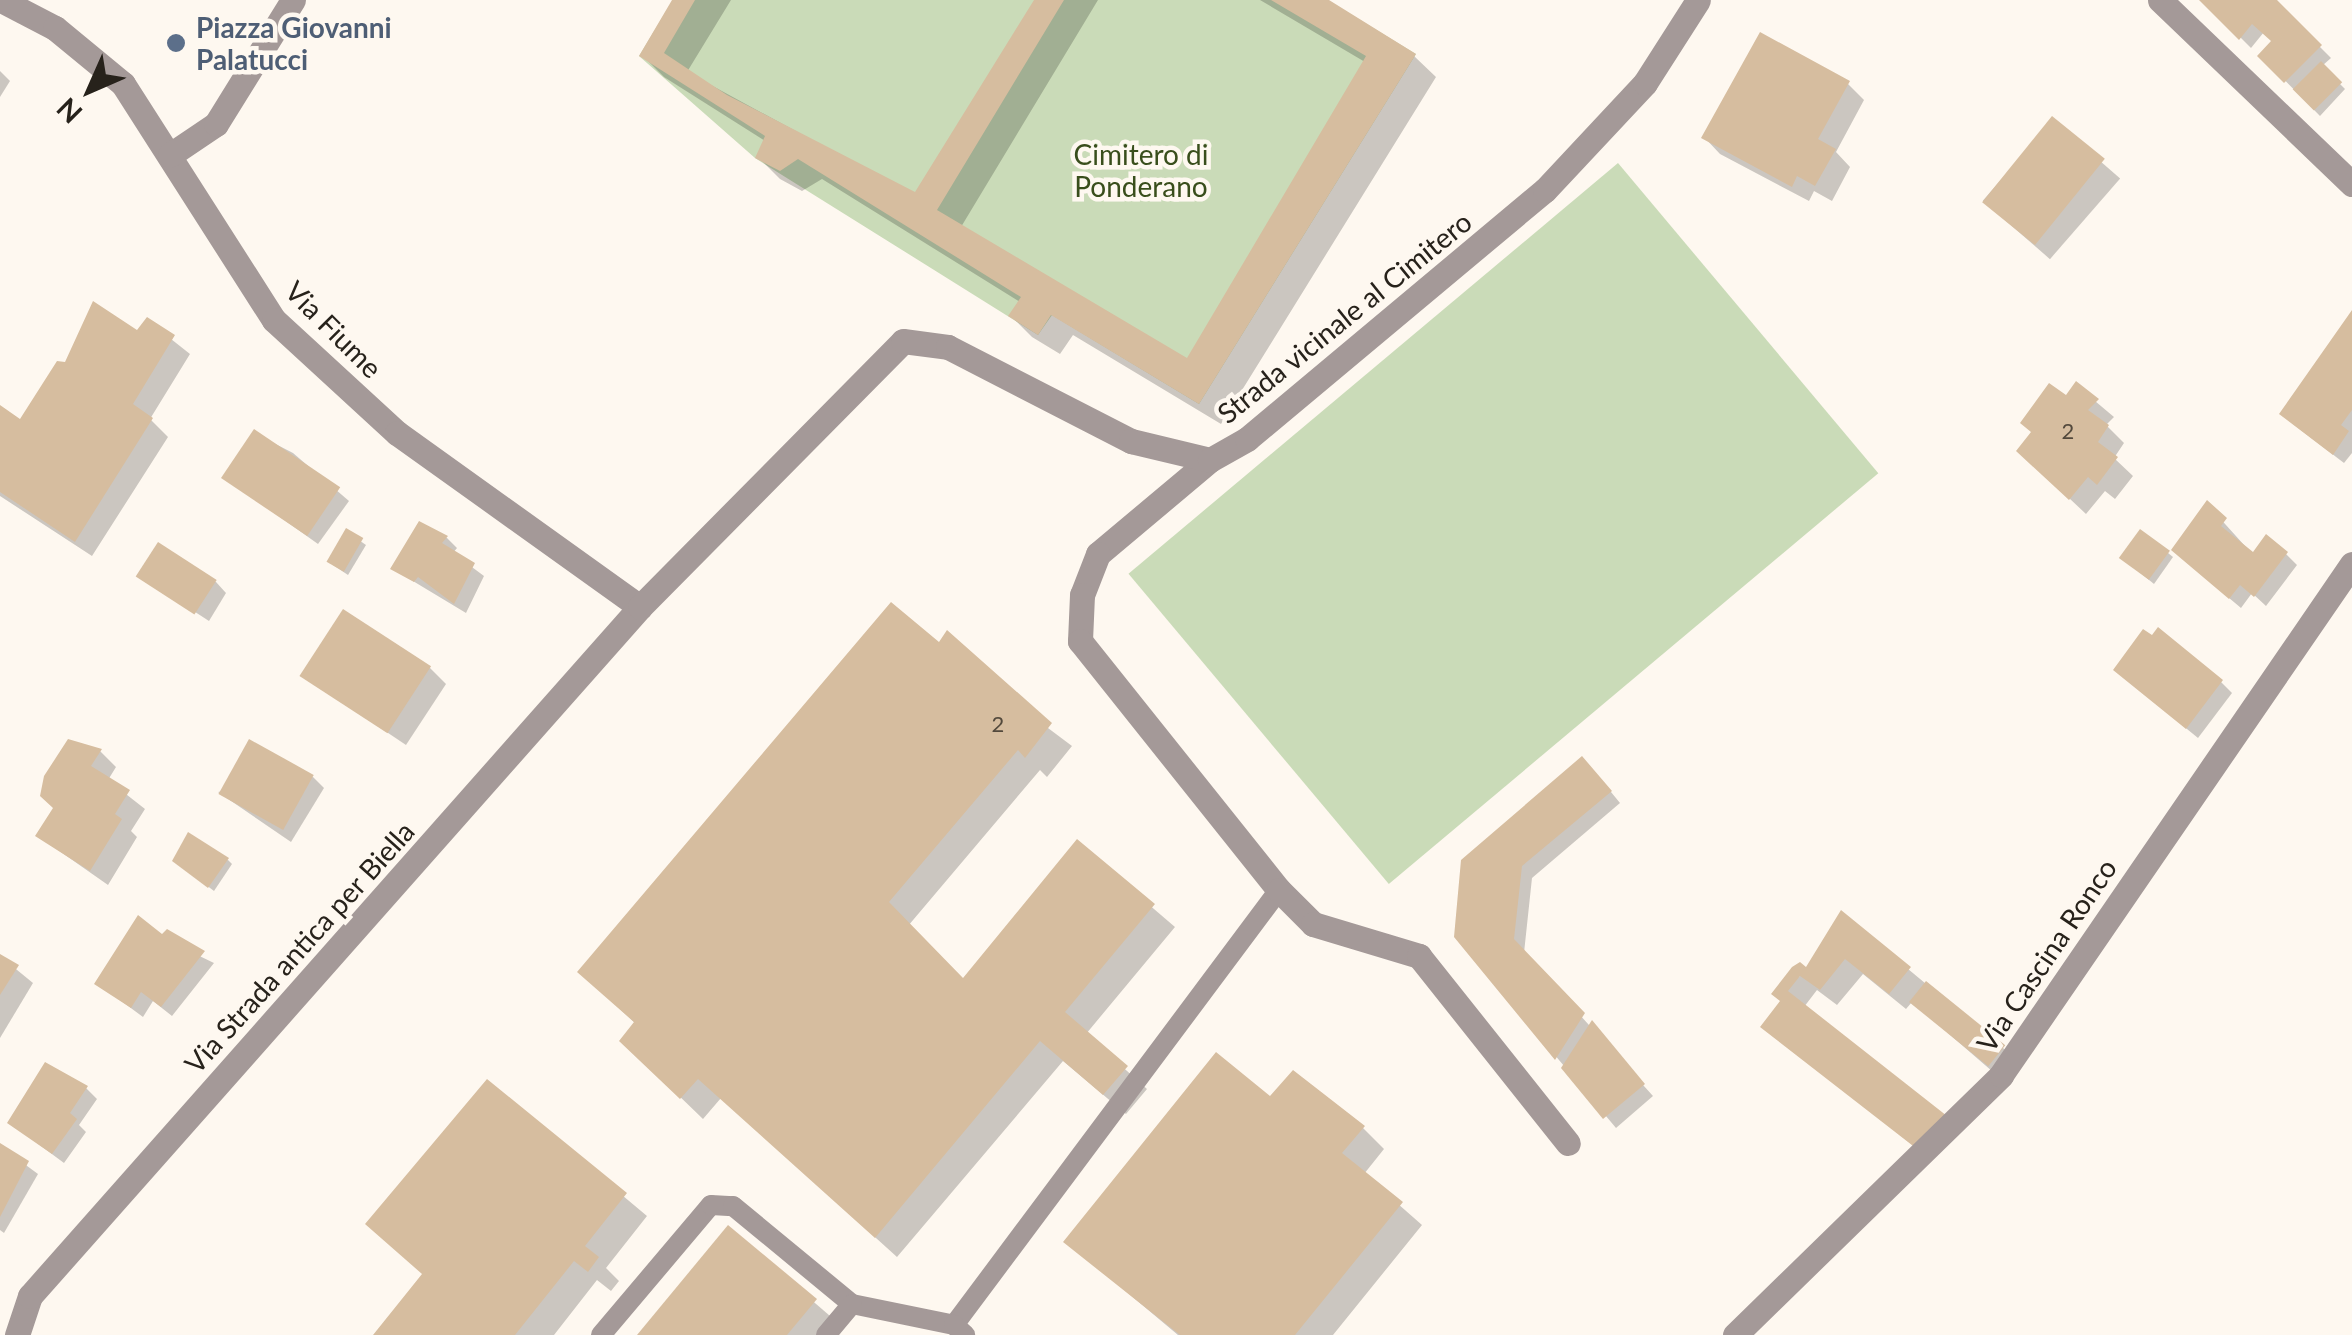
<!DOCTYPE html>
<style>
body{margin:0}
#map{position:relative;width:2352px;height:1335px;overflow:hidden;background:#fef8f0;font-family:Lato,sans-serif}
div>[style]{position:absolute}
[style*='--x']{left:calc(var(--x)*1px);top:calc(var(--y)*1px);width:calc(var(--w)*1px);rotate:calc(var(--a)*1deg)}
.green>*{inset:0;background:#cadbb8;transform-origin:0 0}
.shadow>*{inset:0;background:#0003;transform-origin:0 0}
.building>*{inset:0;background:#d6bd9f;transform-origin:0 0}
.service>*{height:20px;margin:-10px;padding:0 10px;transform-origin:10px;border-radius:10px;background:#a49998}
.minor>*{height:25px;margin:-12.5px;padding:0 12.5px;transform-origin:12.5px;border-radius:12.5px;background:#a49998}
.dots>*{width:28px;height:28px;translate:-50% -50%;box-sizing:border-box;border:5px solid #fef8f0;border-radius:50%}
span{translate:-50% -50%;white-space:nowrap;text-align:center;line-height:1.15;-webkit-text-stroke:9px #fef8f0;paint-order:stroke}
.number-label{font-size:22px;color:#53493c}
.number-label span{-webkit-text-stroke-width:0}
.service-label{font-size:28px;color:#4e5e75;font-weight:700}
.left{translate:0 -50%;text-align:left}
.park-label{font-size:28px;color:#394e1c}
.street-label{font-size:28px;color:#27221b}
.north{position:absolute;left:40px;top:40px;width:100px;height:100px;-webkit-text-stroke:8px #fef8f0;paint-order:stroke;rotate:225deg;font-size:28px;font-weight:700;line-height:40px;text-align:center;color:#27221b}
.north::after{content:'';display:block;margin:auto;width:35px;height:45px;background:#27221b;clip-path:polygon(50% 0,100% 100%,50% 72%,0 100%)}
</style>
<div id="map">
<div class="green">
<i style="clip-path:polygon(673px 0,1327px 0,1416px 54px,1199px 404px,1052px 315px,1038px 335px,755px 158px,639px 56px)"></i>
<i style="left:1618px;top:163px;width:405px;height:639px;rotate:50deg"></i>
</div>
<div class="shadow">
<i style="clip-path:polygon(676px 0,731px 0,687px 72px,915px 196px,1037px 0,1098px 0,961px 227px,1188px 361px,1365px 62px,1260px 0,1322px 0,1414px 56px,1436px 77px,1221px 424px,1073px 335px,1060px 354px,1032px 337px,1011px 316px,1020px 302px,822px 179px,802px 191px,780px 179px,758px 157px,765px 141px,664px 77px,642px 55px)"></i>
<i style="clip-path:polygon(2203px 0,2273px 0,2331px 58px,2322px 66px,2345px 89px,2320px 116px,2261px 56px,2274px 42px,2264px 32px,2251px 48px)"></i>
<i style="clip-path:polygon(0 71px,10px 81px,0 97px)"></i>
<i style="clip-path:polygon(1848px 84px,1864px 100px,1836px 152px,1850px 167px,1832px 201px,1814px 191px,1809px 201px,1720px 154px,1704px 137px)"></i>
<i style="left:2053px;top:120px;width:89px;height:107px;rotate:41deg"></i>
<i style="clip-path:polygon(2352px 314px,2352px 453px,2344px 463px,2293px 424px)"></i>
<i style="clip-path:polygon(147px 320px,190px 354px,150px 419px,168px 437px,92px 556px,0 496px,0 409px,21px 423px,66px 364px,138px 333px)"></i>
<i style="clip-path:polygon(2076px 385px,2114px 417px,2106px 425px,2124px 443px,2114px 458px,2133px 476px,2115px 499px,2105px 491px,2086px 514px,2036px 467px)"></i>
<i style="clip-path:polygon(254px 433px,293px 453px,349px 501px,318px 544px,225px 478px)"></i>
<i style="clip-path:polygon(2207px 504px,2254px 556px,2286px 554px,2297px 565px,2266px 606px,2252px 593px,2241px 608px,2185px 561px)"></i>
<i style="clip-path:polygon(420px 524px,447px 538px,457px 548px,453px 553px,484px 576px,466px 613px,393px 569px)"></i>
<i style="clip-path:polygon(346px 531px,366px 545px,348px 575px,333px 565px)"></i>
<i style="clip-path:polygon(2168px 553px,2173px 557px,2154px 584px,2127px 562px)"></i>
<i style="clip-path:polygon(138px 575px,216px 582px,226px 593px,209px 621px)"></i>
<i style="clip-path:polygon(939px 646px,1072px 746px,1047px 777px,1040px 770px,908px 926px,964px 982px,1077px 843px,1175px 927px,1086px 1034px,1147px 1089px,1126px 1114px,1063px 1061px,897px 1257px,721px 1098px,703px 1119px,644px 1062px,636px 1024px,580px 972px)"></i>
<i style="clip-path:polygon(430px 668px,446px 684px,406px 745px,303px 676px)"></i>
<i style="clip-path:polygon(2127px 680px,2221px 682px,2232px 693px,2198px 738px)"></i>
<i style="clip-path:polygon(100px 751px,116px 767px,108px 780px,145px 809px,131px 831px,137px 837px,108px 885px,38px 836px)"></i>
<i style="clip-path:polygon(1593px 770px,1620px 803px,1532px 878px,1524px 953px,1653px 1096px,1616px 1128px,1456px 937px)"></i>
<i style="clip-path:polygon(313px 777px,324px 788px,291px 842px,218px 792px)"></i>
<i style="clip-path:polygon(228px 860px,232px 864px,214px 891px,180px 865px)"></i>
<i style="clip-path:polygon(1842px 914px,2015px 1058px,2000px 1078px,1912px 1002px,1906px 1009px,1863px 974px,1837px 1005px,1817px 990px,1804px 1007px,1929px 1158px,1763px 1026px,1783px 1002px,1774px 994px,1807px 971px)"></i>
<i style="clip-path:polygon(162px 938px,214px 963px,172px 1016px,153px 1001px,143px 1017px,97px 983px)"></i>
<i style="clip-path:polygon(0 956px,33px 983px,0 1038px)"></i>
<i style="clip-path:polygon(487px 1082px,647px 1216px,606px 1268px,619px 1281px,611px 1291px,597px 1280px,554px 1335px,376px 1335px,424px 1275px)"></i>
<i style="clip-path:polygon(86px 1088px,97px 1099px,79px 1125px,86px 1132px,64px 1163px,10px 1123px)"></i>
<i style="clip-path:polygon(1271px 1099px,1363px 1128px,1384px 1149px,1364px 1174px,1422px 1225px,1333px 1335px,1178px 1335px,1067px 1242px)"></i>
<i style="clip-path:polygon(0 1146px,38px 1174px,4px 1233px,0 1230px)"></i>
<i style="clip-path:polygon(728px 1228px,837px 1322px,826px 1335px,640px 1335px)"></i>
</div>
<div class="building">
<i style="clip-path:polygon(672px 0,695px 0,664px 53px,727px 95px,915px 192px,1034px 0,1064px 0,937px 210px,1187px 358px,1366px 56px,1271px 0,1329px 0,1416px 54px,1199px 404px,1051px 315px,1038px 335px,1008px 316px,1021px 297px,798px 159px,780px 171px,755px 158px,765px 136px,639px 56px)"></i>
<i style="clip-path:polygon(2199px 0,2277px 0,2322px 45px,2284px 83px,2257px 56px,2271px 41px,2252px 24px,2239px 40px)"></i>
<i style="clip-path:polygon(1760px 32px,1850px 81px,1818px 139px,1836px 149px,1815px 186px,1797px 176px,1792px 187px,1701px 138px)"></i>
<i style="left:2321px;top:61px;width:30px;height:40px;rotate:45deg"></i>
<i style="left:2052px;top:116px;width:68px;height:111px;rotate:39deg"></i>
<i style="clip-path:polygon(93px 301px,137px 330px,147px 317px,175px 335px,133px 404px,153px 418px,75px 542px,0 492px,0 405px,20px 419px,57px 361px,65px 362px)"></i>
<i style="clip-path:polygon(2352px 310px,2352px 410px,2341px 425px,2349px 431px,2333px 455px,2279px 414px)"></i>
<i style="clip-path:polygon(2076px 381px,2099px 399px,2088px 410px,2109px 425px,2098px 442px,2118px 457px,2097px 485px,2088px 477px,2069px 500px,2016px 451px,2031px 432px,2020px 423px,2049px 383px,2066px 395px)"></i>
<i style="left:254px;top:429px;width:104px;height:59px;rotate:34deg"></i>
<i style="clip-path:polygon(2207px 500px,2227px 518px,2221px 526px,2253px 552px,2266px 534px,2288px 552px,2254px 597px,2240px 585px,2229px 599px,2171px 550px)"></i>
<i style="clip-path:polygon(419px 521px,448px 536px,442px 543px,475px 563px,454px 604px,418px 577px,414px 582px,390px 569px)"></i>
<i style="left:346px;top:528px;width:20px;height:39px;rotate:30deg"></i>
<i style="left:2140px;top:529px;width:37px;height:36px;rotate:36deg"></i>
<i style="left:158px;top:542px;width:70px;height:41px;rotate:33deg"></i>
<i style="clip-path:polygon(891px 602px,939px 642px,947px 630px,1052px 723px,1025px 758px,1018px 750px,889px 902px,963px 978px,1077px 839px,1155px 904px,1065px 1012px,1128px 1066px,1103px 1095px,1040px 1041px,875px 1238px,698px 1079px,680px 1099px,619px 1041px,634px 1022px,577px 972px)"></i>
<i style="left:343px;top:609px;width:105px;height:80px;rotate:33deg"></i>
<i style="clip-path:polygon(2158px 627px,2223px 680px,2186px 729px,2113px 670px,2143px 629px,2152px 635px)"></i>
<i style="clip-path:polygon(68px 739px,102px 749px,91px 766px,130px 790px,115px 814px,122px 819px,90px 871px,35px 836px,53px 808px,40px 796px,44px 776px)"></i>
<i style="left:249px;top:739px;width:74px;height:63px;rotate:29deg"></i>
<i style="clip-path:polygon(1582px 756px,1612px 791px,1522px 866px,1514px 939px,1585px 1013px,1555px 1060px,1454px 937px,1461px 860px)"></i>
<i style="clip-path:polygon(188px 832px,229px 858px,208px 888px,172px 861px)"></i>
<i style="clip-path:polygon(1841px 910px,1911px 967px,1889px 994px,1845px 959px,1820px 990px,1800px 976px,1788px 991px,1947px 1116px,1917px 1149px,1760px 1027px,1780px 1001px,1771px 994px,1792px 967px,1800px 962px,1806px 967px)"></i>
<i style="clip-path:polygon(138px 915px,162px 934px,167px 929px,205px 951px,161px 1007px,141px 992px,131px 1008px,94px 984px)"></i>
<i style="clip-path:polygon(0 954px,19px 965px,0 995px)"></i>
<i style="left:1926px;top:981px;width:102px;height:27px;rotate:39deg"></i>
<i style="clip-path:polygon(1592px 1020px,1645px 1084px,1603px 1119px,1561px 1068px)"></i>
<i style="clip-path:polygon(1216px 1052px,1270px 1096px,1293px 1070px,1365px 1126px,1342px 1153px,1403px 1202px,1295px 1335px,1180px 1335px,1063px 1242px)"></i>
<i style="clip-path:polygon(45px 1062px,88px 1086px,70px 1113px,77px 1119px,52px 1154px,7px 1123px)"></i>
<i style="clip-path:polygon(487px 1079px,627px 1193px,585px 1246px,599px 1257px,588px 1272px,574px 1261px,515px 1335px,373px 1335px,422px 1274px,365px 1224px)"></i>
<i style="clip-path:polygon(0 1143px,29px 1161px,0 1217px)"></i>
<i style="clip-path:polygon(728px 1225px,817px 1299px,787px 1335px,637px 1335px)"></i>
</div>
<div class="service">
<i style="--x:954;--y:1325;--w:543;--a:-53.24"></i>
<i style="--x:601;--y:1335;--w:170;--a:-49.8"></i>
<i style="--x:711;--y:1205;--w:22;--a:3"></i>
<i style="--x:733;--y:1206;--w:154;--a:39.5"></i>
<i style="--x:852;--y:1304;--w:104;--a:11.6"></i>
<i style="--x:954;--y:1325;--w:15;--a:42"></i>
<i style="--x:826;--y:1335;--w:40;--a:-50"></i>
</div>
<div class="minor">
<i style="--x:1;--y:0;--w:61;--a:27.4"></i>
<i style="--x:55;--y:28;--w:88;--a:39.5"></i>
<i style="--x:123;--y:84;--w:280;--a:57.4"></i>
<i style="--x:274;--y:320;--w:167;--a:42.6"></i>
<i style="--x:397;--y:433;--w:299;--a:35.6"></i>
<i style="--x:2160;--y:0;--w:266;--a:43.8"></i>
<i style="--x:170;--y:155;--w:55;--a:-34"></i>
<i style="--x:216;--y:124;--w:146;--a:-58.2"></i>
<i style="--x:1210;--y:460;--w:146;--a:140"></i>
<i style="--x:1098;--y:554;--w:44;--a:111.3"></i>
<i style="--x:1082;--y:595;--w:46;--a:92.5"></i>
<i style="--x:1080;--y:641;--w:319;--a:51.4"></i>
<i style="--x:1279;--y:890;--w:48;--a:45"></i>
<i style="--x:1313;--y:924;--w:111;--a:16.8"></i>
<i style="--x:1419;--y:956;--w:239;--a:51.5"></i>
<i style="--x:17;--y:1335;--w:41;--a:-71.6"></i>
<i style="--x:30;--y:1296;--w:920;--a:-48.48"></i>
<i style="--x:640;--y:607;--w:374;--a:-45.3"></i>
<i style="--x:903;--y:341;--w:45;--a:7.6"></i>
<i style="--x:948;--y:347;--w:206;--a:27.2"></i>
<i style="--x:1131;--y:441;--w:81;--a:13.5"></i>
<i style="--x:1210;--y:460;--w:43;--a:-29.6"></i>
<i style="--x:1247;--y:439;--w:388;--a:-39.9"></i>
<i style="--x:1545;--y:190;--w:146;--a:-46.9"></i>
<i style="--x:1645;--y:83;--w:98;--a:-57.4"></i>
<i style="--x:1735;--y:1335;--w:372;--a:-44.3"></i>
<i style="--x:2001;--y:1075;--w:620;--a:-55.52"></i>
</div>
<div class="dots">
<i style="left:176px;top:43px;background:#5c6f8a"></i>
</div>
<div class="number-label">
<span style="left:2068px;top:431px">2</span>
<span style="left:998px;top:724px">2</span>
</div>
<div class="service-label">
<span class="left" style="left:196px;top:43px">Piazza Giovanni<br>Palatucci</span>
</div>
<div class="park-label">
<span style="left:1141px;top:170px">Cimitero di<br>Ponderano</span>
</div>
<div class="street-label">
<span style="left:1344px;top:317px;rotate:-39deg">Strada vicinale al Cimitero</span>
<span style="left:334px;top:329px;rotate:45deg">Via Fiume</span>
<span style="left:299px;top:947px;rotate:-48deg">Via Strada antica per Biella</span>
<span style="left:2046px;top:955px;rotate:-56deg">Via Cascina Ronco</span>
</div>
<div class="north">N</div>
</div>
